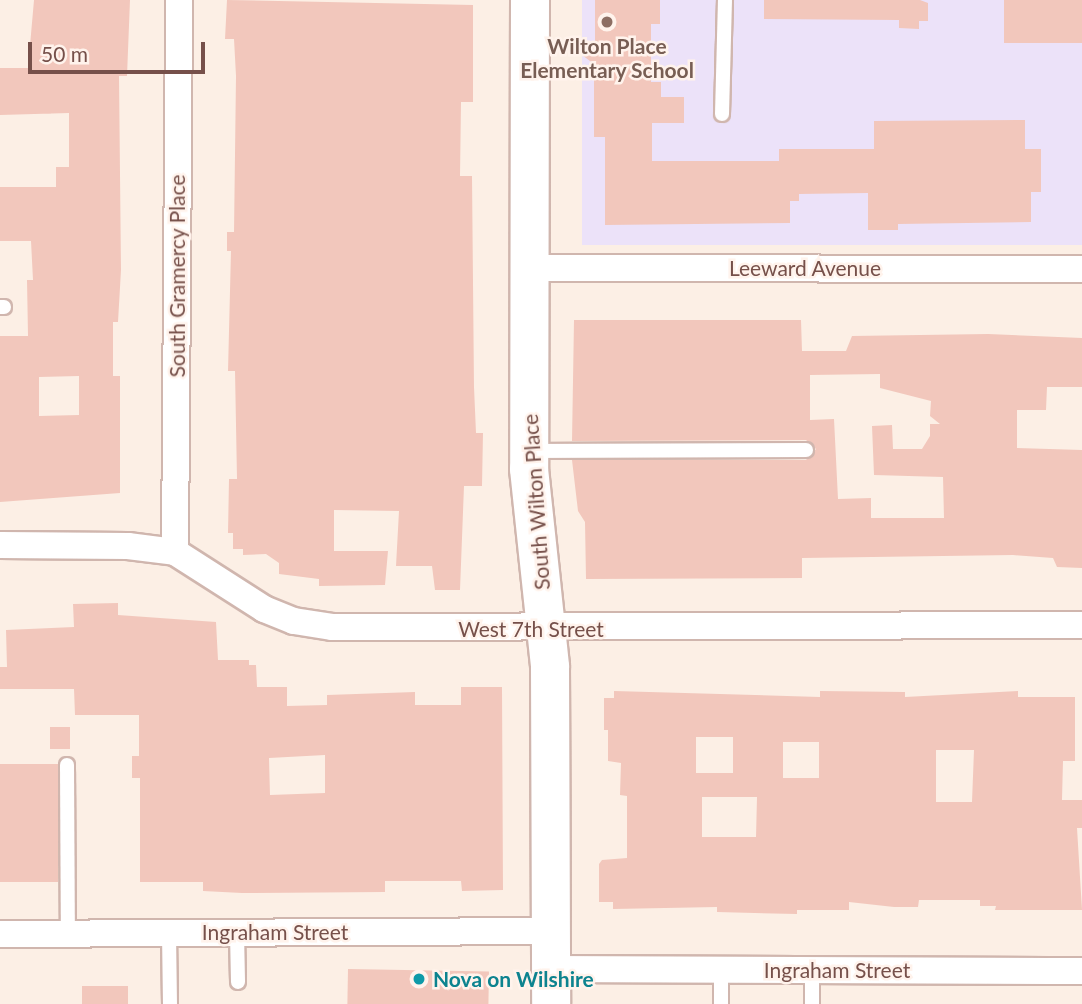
<!DOCTYPE html>
<style>
body{margin:0}
#map{position:relative;width:1082px;height:1004px;overflow:hidden;background:#fcefe5;font-family:Lato,sans-serif}
div>[style]{position:absolute}
[style*='--x']{left:calc(var(--x)*1px);top:calc(var(--y)*1px);width:calc(var(--w)*1px);rotate:calc(var(--a)*1deg)}
.education>*{inset:0;background:#ece2f9;transform-origin:0 0}
.building>*{inset:0;background:#f2c7bc;transform-origin:0 0}
.roads{filter:drop-shadow(2px 0 #d0b6ae) drop-shadow(-2px 0 #d0b6ae) drop-shadow(0 2px #d0b6ae) drop-shadow(0 -2px #d0b6ae)}
.service>*{height:14px;margin:-7px;padding:0 7px;transform-origin:7px;border-radius:7px;background:#fff}
.minor>*{height:26px;margin:-13px;padding:0 13px;transform-origin:13px;border-radius:13px;background:#fff}
.secondary>*{height:38px;margin:-19px;padding:0 19px;transform-origin:19px;border-radius:19px;background:#fff}
.dots>*{width:19px;height:19px;translate:-50% -50%;box-sizing:border-box;border:4px solid #fff3ec;border-radius:50%}
span{translate:-50% -50%;white-space:nowrap;text-align:center;line-height:1.15;-webkit-text-stroke:5px #fff3ec;paint-order:stroke}
.education-label{font-size:21px;color:#785e54;font-weight:700}
.street-label{font-size:21px;color:#76504a}
.culture-label{font-size:21px;color:#0d838f;font-weight:700}
.left{translate:0 -50%;text-align:left}
.scale{position:absolute;left:28px;top:42px;width:177px;height:32px;box-sizing:border-box;border:4px solid #76504a;border-top:0;padding-left:9px;font-size:21px;line-height:24px;white-space:nowrap;color:#76504a;-webkit-text-stroke:5px #fff3ec;paint-order:stroke}
</style>
<div id="map">
<div class="education">
<i style="left:582px;top:0;width:500px;height:245px"></i>
</div>
<div class="building">
<i style="clip-path:polygon(evenodd,34px 0,130px 0,127px 76px,119px 76px,121px 270px,118px 322px,113px 322px,113px 376px,120px 376px,120px 493px,0 502px,0 336px,28px 336px,27px 280px,33px 280px,31px 241px,0 241px,0 187px,56px 187px,56px 167px,69px 167px,69px 113px,0 115px,0 68px,28px 68px,34px 0,79px 376px,79px 415px,39px 416px,39px 377px,79px 376px)"></i>
<i style="clip-path:polygon(227px 0,473px 5px,473px 102px,461px 102px,460px 176px,472px 176px,474px 387px,476px 433px,483px 433px,482px 486px,464px 486px,460px 590px,435px 590px,432px 566px,396px 566px,399px 511px,334px 510px,334px 551px,388px 551px,385px 585px,319px 586px,319px 579px,279px 574px,279px 563px,266px 554px,243px 555px,243px 549px,233px 549px,233px 533px,228px 533px,229px 479px,237px 479px,235px 371px,228px 371px,231px 251px,227px 251px,227px 232px,234px 232px,236px 76px,234px 39px,225px 39px)"></i>
<i style="clip-path:polygon(595px 0,660px 0,660px 24px,651px 24px,651px 82px,661px 82px,661px 97px,684px 97px,684px 123px,652px 123px,652px 161px,779px 161px,779px 149px,874px 149px,874px 121px,1025px 120px,1025px 149px,1041px 149px,1041px 192px,1031px 192px,1031px 222px,898px 224px,898px 230px,868px 230px,868px 193px,799px 194px,799px 201px,790px 201px,790px 223px,605px 225px,605px 137px,594px 137px,594px 64px,578px 52px,595px 42px)"></i>
<i style="clip-path:polygon(764px 0,920px 0,928px 3px,928px 21px,919px 21px,919px 29px,899px 28px,899px 20px,764px 19px)"></i>
<i style="left:1004px;top:0;width:78px;height:43px"></i>
<i style="clip-path:polygon(evenodd,574px 320px,801px 320px,802px 351px,846px 351px,852px 336px,988px 334px,1082px 338px,1082px 387px,1047px 387px,1046px 410px,1017px 410px,1017px 448px,1082px 450px,1082px 568px,1057px 567px,1053px 558px,1013px 555px,802px 558px,802px 578px,586px 579px,585px 522px,578px 511px,572px 460px,806px 460px,816px 449px,806px 440px,572px 441px,574px 320px,880px 374px,880px 388px,931px 401px,930px 416px,940px 424px,930px 424px,930px 436px,922px 449px,893px 449px,892px 425px,872px 426px,874px 475px,943px 477px,944px 518px,871px 518px,871px 498px,838px 499px,834px 419px,810px 420px,810px 375px,880px 374px)"></i>
<i style="clip-path:polygon(evenodd,118px 603px,118px 615px,216px 622px,218px 660px,249px 660px,249px 665px,256px 665px,257px 687px,287px 687px,287px 706px,327px 705px,327px 695px,415px 692px,415px 705px,461px 705px,461px 687px,502px 687px,503px 890px,462px 891px,461px 881px,385px 881px,385px 892px,242px 893px,203px 891px,203px 882px,140px 882px,140px 778px,132px 778px,132px 756px,139px 756px,139px 715px,75px 715px,74px 689px,0 689px,0 667px,7px 667px,6px 630px,74px 627px,73px 604px,118px 603px,325px 755px,325px 793px,270px 795px,269px 758px,325px 755px)"></i>
<i style="clip-path:polygon(evenodd,614px 691px,820px 697px,820px 691px,905px 692px,905px 697px,1018px 691px,1018px 697px,1075px 697px,1075px 761px,1063px 761px,1062px 800px,1082px 800px,1082px 828px,1077px 828px,1082px 910px,995px 910px,996px 906px,980px 906px,980px 900px,919px 900px,918px 907px,894px 907px,849px 902px,849px 910px,797px 910px,797px 914px,717px 912px,717px 907px,613px 909px,613px 902px,599px 902px,599px 864px,602px 860px,627px 858px,627px 796px,620px 795px,621px 763px,608px 761px,608px 730px,604px 730px,604px 698px,614px 698px,614px 691px,696px 737px,733px 737px,733px 773px,696px 773px,696px 737px,614px 691px,783px 742px,819px 742px,819px 778px,783px 778px,783px 742px,614px 691px,936px 750px,974px 750px,972px 802px,936px 802px,936px 750px,614px 691px,702px 797px,757px 797px,756px 837px,702px 837px,702px 797px)"></i>
<i style="left:50px;top:727px;width:20px;height:22px"></i>
<i style="left:0;top:764px;width:58px;height:118px"></i>
<i style="left:348px;top:969px;width:141px;height:35px;rotate:1deg"></i>
<i style="left:82px;top:986px;width:46px;height:18px"></i>
</div>
<div class="roads">
<div class="service">
<i style="--x:722;--y:114;--w:114;--a:-88.5"></i>
<i style="--x:0;--y:307;--w:4;--a:0"></i>
<i style="--x:530;--y:451;--w:276;--a:-0.2"></i>
<i style="--x:67;--y:765;--w:168;--a:89.7"></i>
<i style="--x:169;--y:933;--w:71;--a:89.2"></i>
<i style="--x:237;--y:933;--w:49;--a:88.8"></i>
<i style="--x:812;--y:970;--w:34;--a:90"></i>
<i style="--x:721;--y:1004;--w:34;--a:-90"></i>
</div>
<div class="minor">
<i style="--x:527;--y:268;--w:555;--a:0.1"></i>
<i style="--x:0;--y:545;--w:128;--a:0.4"></i>
<i style="--x:128;--y:546;--w:47;--a:7.3"></i>
<i style="--x:175;--y:552;--w:106;--a:32.6"></i>
<i style="--x:264;--y:609;--w:32;--a:22"></i>
<i style="--x:294;--y:621;--w:38;--a:9"></i>
<i style="--x:332;--y:627;--w:750;--a:-0.15"></i>
<i style="--x:175;--y:552;--w:552;--a:-89.58"></i>
<i style="--x:0;--y:934;--w:550;--a:-0.31"></i>
<i style="--x:550;--y:969;--w:532;--a:0.22"></i>
</div>
<div class="secondary">
<i style="--x:530;--y:0;--w:469;--a:90.1"></i>
<i style="--x:529;--y:469;--w:199;--a:83.9"></i>
<i style="--x:550;--y:667;--w:337;--a:89.8"></i>
</div>
</div>
<div class="dots">
<i style="left:607px;top:22px;background:#8d6e63"></i>
<i style="left:419px;top:979px;background:#0f9aa8"></i>
</div>
<div class="education-label">
<span style="left:607px;top:58px">Wilton Place<br>Elementary School</span>
</div>
<div class="street-label">
<span style="left:805px;top:268px">Leeward Avenue</span>
<span style="left:177px;top:276px;rotate:-90deg">South Gramercy Place</span>
<span style="left:536px;top:502px;rotate:-94deg">South Wilton Place</span>
<span style="left:531px;top:629px">West 7th Street</span>
<span style="left:275px;top:932px">Ingraham Street</span>
<span style="left:837px;top:970px">Ingraham Street</span>
</div>
<div class="culture-label">
<span class="left" style="left:433px;top:979px">Nova on Wilshire</span>
</div>
<div class="scale">50 m</div>
</div>
